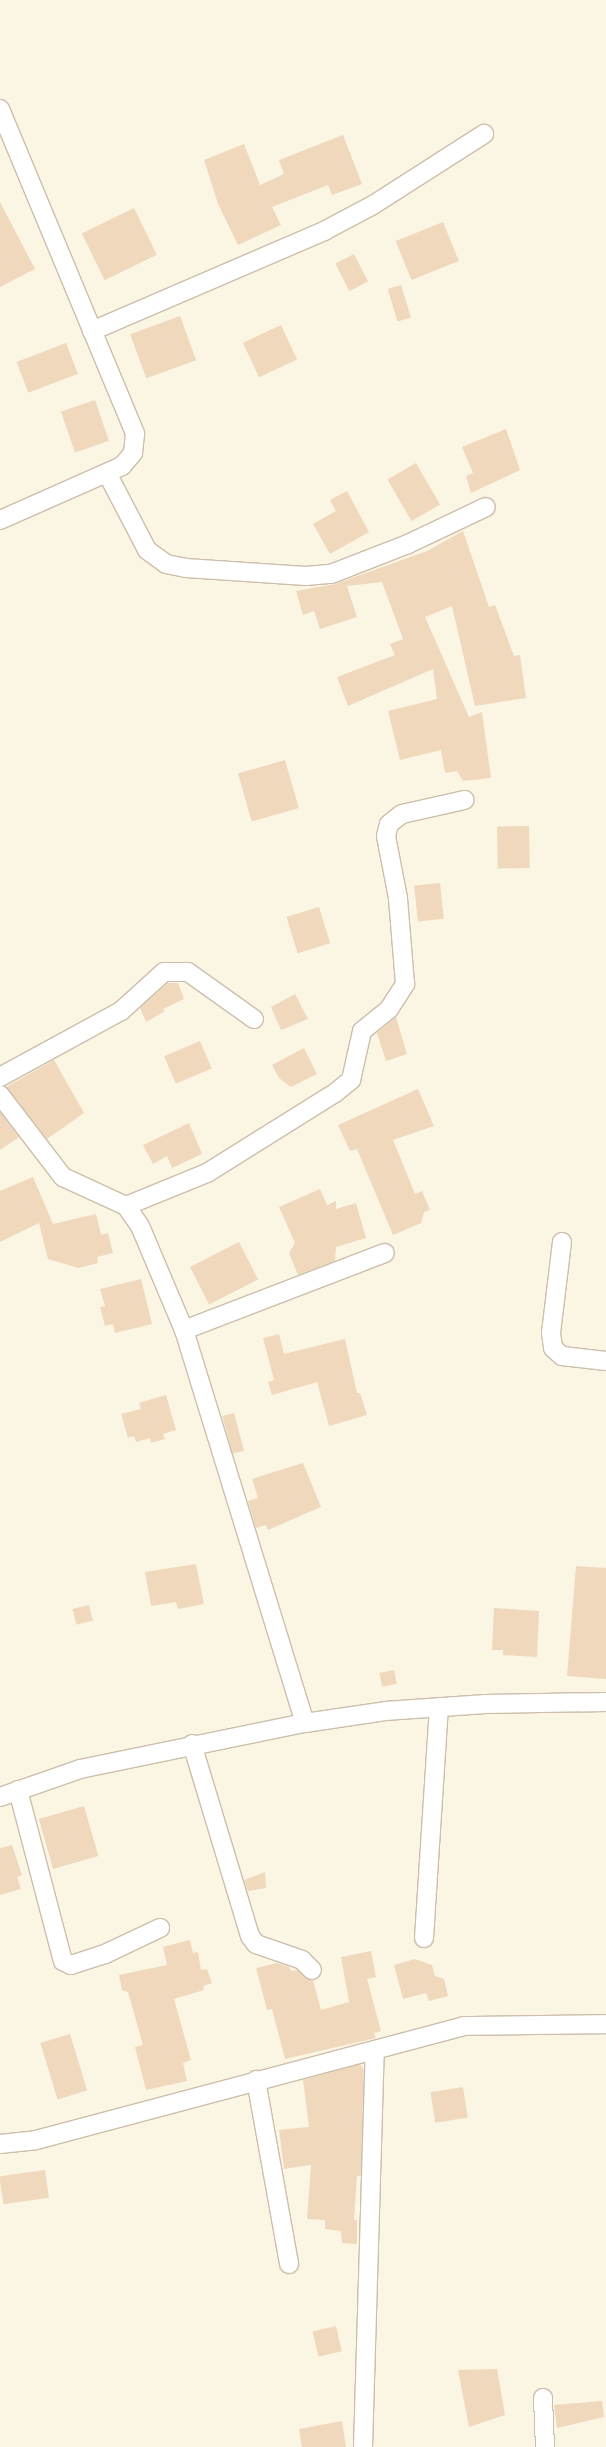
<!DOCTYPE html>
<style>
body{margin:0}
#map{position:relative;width:606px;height:2447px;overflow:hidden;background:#fbf5e3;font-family:"Titillium Web",sans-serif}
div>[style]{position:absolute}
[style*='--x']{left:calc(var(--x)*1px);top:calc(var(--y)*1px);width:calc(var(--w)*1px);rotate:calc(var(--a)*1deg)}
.building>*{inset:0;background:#f0d8bc;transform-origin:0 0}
.roads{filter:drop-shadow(1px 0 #ccbeaa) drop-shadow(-1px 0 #ccbeaa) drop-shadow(0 1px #ccbeaa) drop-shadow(0 -1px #ccbeaa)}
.minor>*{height:18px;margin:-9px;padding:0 9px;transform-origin:9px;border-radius:9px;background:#fff}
span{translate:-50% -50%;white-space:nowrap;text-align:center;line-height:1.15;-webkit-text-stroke:4px #fef9e9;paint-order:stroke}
</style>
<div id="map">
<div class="building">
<i style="clip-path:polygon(343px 135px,362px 184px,332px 195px,328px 185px,272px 207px,281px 225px,238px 245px,218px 204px,204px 160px,244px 144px,260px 185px,284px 174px,279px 160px)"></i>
<i style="clip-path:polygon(0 202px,35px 269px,0 287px)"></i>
<i style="left:134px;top:208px;width:52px;height:58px;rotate:64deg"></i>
<i style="left:443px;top:222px;width:42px;height:51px;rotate:68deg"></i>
<i style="left:354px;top:254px;width:31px;height:21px;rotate:63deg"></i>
<i style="left:401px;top:285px;width:34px;height:14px;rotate:73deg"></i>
<i style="left:180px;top:316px;width:47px;height:53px;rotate:70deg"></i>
<i style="left:281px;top:325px;width:38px;height:42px;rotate:65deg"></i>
<i style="left:66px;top:343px;width:33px;height:53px;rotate:69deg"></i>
<i style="left:95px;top:400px;width:43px;height:36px;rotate:71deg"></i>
<i style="clip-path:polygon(506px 429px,520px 470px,471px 493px,466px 476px,473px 473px,462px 447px)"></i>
<i style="left:416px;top:463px;width:48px;height:33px;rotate:60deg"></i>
<i style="clip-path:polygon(347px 491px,369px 532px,330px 554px,313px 524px,336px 511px,330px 500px)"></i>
<i style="clip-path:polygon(463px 531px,489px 607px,495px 605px,514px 656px,520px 655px,526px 698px,475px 706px,452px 606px,425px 617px,469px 717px,482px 712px,491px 778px,463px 781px,457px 771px,445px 773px,441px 750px,400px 760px,388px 711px,437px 699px,433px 669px,348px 706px,337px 677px,395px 655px,390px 644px,403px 639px,382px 582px,347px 586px,357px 617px,320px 629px,314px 611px,303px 615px,296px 591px,335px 584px,427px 551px)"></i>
<i style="left:285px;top:760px;width:50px;height:49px;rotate:74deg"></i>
<i style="left:529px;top:826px;width:42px;height:32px;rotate:89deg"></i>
<i style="left:440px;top:883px;width:36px;height:26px;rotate:84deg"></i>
<i style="left:319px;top:907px;width:38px;height:34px;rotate:73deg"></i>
<i style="clip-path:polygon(168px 983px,178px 983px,184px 999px,163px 1009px,165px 1011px,146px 1022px,140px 1008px)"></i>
<i style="clip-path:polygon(295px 994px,308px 1019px,281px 1030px,271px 1007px)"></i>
<i style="clip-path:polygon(396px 1017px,407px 1054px,386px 1061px,377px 1033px)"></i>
<i style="left:200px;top:1041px;width:30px;height:39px;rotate:67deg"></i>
<i style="clip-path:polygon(304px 1048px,317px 1074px,291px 1087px,279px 1078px,272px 1065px)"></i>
<i style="clip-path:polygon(54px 1060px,84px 1113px,47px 1139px,6px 1087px)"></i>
<i style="clip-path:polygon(418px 1089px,434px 1126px,393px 1140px,415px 1194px,422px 1191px,430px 1210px,424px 1212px,421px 1223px,393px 1235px,357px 1149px,350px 1151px,338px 1125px)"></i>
<i style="clip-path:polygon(0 1112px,19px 1137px,0 1150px)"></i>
<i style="clip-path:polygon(189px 1123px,202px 1154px,172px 1168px,167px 1156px,153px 1164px,143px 1145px)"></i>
<i style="clip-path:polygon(33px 1177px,53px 1224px,96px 1214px,101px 1235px,108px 1233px,113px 1253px,97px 1257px,98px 1263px,78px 1268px,48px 1259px,39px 1223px,0 1242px,0 1191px)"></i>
<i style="clip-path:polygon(320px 1189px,327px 1205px,336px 1201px,336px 1209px,356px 1203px,366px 1238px,336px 1247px,335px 1261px,298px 1275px,289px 1253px,295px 1243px,279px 1207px)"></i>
<i style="left:239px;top:1242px;width:42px;height:55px;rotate:63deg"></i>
<i style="clip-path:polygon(141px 1279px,152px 1324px,115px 1333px,113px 1324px,105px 1326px,100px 1307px,105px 1306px,100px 1289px)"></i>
<i style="clip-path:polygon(279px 1334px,284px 1354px,345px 1339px,357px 1393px,360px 1393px,367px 1415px,329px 1426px,317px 1382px,272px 1395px,268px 1382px,274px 1380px,263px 1338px)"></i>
<i style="clip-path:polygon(166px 1395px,176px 1430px,163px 1434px,165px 1439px,151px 1443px,150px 1438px,136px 1442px,134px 1436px,128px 1438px,121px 1414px,141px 1409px,139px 1403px)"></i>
<i style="left:234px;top:1413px;width:39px;height:12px;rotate:75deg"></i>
<i style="clip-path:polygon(303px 1463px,321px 1507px,268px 1530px,266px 1525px,256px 1528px,248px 1501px,258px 1498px,252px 1479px)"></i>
<i style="clip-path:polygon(196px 1564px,204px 1604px,178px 1609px,176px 1602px,151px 1606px,145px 1572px)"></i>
<i style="clip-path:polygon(576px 1566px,606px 1568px,606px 1679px,567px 1676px)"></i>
<i style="left:89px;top:1605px;width:16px;height:17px;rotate:76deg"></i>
<i style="clip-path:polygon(494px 1608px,539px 1611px,537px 1657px,503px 1655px,503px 1650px,492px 1650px)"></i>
<i style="left:394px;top:1670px;width:14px;height:15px;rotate:78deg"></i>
<i style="left:84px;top:1806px;width:52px;height:47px;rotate:74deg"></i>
<i style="clip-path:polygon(12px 1845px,22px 1875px,17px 1877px,21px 1889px,0 1895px,0 1848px)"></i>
<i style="clip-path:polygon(265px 1872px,266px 1888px,248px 1891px,244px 1880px)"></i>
<i style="clip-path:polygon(190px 1940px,193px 1953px,198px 1952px,201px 1970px,207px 1969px,212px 1983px,203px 1986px,204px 1990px,174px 1999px,191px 2060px,183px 2063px,187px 2081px,146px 2090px,135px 2047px,143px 2045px,128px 1992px,122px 1990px,119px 1975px,167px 1965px,163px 1947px)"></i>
<i style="clip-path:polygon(371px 1951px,376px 1977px,367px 1979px,381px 2031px,374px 2033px,376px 2038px,285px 2059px,272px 2009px,267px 2010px,256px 1968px,277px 1963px,289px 1967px,291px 1971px,297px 1970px,313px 1980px,321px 2010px,349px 2002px,341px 1957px)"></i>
<i style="clip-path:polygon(415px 1959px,432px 1965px,435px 1976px,444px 1979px,448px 1996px,429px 2001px,426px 1993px,403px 1999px,394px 1965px)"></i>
<i style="left:70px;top:2034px;width:59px;height:31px;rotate:73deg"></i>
<i style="clip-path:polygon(360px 2064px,364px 2070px,361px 2176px,357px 2176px,354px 2220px,357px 2220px,357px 2244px,342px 2243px,341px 2231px,325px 2229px,325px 2220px,307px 2219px,311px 2165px,284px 2169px,279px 2130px,309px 2127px,303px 2080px)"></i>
<i style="left:463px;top:2087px;width:31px;height:33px;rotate:81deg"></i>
<i style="left:45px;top:2170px;width:28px;height:46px;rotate:82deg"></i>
<i style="left:336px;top:2326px;width:26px;height:24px;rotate:77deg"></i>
<i style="clip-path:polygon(497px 2369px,505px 2415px,469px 2427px,458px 2370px)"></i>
<i style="clip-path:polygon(602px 2401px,604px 2417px,557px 2428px,554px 2405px)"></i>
<i style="clip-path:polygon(342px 2421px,346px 2447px,302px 2447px,299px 2429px)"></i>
</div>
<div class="roads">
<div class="minor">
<i style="--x:0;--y:109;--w:352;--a:67.4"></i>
<i style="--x:135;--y:434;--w:19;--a:96"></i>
<i style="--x:133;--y:453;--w:17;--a:130"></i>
<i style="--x:122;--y:466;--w:133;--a:156.1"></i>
<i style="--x:92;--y:331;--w:253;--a:-23.3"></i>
<i style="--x:324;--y:231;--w:55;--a:-28"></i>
<i style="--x:373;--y:205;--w:132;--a:-32.6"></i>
<i style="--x:107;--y:473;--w:87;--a:62.5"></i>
<i style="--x:147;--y:550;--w:24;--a:36"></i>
<i style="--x:166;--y:564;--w:20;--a:11"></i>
<i style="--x:186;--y:568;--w:120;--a:3.8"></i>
<i style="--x:306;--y:576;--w:25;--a:-5"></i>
<i style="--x:331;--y:574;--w:83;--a:-21.3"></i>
<i style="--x:408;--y:544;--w:86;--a:-25.4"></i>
<i style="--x:0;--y:1077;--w:138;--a:-28.6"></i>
<i style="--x:121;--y:1011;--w:58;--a:-42.2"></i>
<i style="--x:164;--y:972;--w:24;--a:0"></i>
<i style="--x:188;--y:972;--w:81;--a:35.5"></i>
<i style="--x:0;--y:1095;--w:103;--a:52.5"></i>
<i style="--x:63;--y:1177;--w:69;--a:24.7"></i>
<i style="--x:126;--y:1206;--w:24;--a:55"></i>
<i style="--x:140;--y:1226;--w:113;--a:67.1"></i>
<i style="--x:184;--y:1330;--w:411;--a:72.9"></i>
<i style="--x:126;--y:1206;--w:87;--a:-22.2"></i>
<i style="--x:207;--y:1173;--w:151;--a:-32"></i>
<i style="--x:335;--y:1093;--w:21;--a:-39"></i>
<i style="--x:351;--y:1080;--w:50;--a:-77.3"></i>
<i style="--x:362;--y:1031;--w:35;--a:-39"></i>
<i style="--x:389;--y:1009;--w:30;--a:-57"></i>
<i style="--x:405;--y:984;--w:86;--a:-94.7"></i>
<i style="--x:398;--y:898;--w:63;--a:-101"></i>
<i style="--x:386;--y:836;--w:12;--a:-76"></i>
<i style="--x:389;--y:824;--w:16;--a:-38"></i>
<i style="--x:402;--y:814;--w:64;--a:-12.7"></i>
<i style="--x:562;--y:1242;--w:92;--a:96.9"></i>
<i style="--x:551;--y:1333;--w:15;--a:82"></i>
<i style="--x:553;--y:1348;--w:12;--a:42"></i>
<i style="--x:562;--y:1356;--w:44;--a:6.5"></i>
<i style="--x:184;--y:1330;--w:215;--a:-21"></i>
<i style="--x:192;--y:1744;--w:201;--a:73.2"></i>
<i style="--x:250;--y:1936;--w:10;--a:53"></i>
<i style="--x:256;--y:1944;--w:49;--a:19.2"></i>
<i style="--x:302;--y:1960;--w:14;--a:45"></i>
<i style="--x:18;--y:1790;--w:177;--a:75.3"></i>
<i style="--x:63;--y:1961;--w:9;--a:27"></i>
<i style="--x:71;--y:1965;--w:36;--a:-18"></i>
<i style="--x:105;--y:1954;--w:61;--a:-25.3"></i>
<i style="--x:0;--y:1797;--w:85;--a:-19.3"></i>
<i style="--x:80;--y:1769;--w:230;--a:-11.6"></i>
<i style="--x:305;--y:1723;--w:81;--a:-8.5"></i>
<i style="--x:385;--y:1711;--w:101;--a:-4"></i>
<i style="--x:486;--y:1704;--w:120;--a:-1"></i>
<i style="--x:424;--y:1938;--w:231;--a:-86.3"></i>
<i style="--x:256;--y:2080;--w:187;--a:79.8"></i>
<i style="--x:0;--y:2144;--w:36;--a:-6"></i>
<i style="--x:36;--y:2140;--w:442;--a:-14.9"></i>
<i style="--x:463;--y:2026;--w:143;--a:-0.8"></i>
<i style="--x:543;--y:2398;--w:49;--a:87.7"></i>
<i style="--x:363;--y:2447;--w:397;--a:-88.3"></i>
</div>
</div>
</div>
